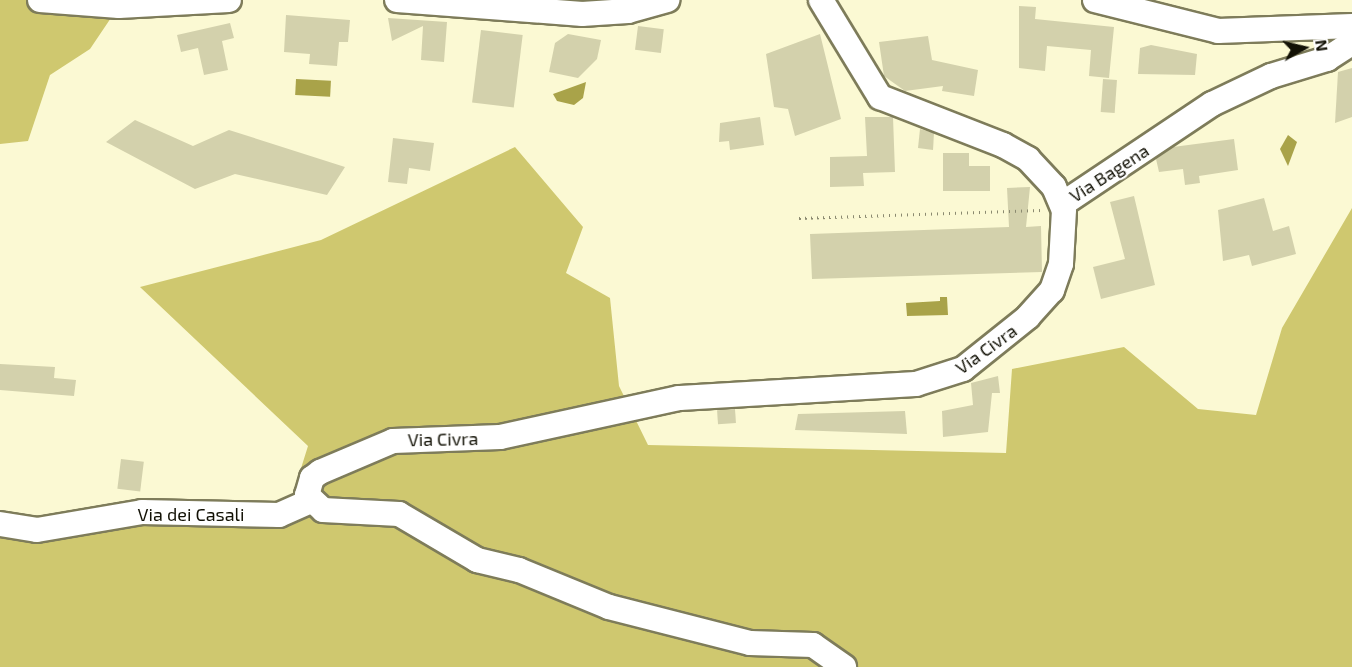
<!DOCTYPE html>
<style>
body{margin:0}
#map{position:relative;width:1352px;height:667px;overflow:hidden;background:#fbf9d3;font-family:"Exo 2",sans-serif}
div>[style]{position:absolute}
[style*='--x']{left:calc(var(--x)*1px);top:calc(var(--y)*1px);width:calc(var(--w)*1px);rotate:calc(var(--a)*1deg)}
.forest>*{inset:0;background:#cfc86f}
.water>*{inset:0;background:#a9a349;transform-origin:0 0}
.building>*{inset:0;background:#d3d1ac;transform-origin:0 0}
.path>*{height:3px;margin-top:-1.5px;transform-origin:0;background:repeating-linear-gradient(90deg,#8b8a70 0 1.5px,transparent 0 6px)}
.roads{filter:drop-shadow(2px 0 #7e7c5a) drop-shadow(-2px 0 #7e7c5a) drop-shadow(0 2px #7e7c5a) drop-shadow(0 -2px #7e7c5a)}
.minor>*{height:24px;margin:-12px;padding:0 12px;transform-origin:12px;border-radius:12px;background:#fff}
span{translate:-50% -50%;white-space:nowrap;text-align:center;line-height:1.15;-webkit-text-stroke:4.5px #fff;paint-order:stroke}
.street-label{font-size:18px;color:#121105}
.north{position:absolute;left:1274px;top:18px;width:60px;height:60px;-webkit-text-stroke:4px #fff;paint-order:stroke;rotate:82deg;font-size:16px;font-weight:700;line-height:24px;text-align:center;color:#121105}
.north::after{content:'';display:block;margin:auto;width:21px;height:27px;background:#121105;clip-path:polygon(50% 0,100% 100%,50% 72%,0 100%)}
</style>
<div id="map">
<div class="forest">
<i style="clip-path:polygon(0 0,229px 0,119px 6px,90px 49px,50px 75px,28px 141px,0 144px)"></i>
<i style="clip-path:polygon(515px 147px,583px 227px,566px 273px,610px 298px,619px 386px,648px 445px,1006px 453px,1012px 369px,1124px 347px,1198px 409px,1256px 415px,1282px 328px,1352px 208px,1352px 667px,0 667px,0 530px,287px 513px,308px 446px,140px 287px,321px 240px)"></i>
</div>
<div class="water">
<i style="left:296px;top:79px;width:35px;height:16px;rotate:3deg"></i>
<i style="clip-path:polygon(586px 82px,583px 98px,574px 105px,557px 101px,553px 94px)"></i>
<i style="clip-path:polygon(1288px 135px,1297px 142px,1288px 166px,1280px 149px)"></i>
<i style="clip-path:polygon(940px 297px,947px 297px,948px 315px,907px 316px,906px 303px,940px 301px)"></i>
</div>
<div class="building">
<i style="clip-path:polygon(1019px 6px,1036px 7px,1035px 19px,1114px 27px,1109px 78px,1089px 76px,1091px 50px,1047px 46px,1045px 71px,1019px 68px)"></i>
<i style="clip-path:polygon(286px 15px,350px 20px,348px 42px,339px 42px,337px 66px,309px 64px,310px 54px,284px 52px)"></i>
<i style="clip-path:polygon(388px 18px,447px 22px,444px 62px,421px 60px,423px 26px,392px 41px)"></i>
<i style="clip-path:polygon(230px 23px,234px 38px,222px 41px,228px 70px,204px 75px,198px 48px,181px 52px,177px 35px)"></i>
<i style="left:638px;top:26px;width:26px;height:24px;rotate:7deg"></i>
<i style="left:481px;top:30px;width:42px;height:73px;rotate:7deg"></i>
<i style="clip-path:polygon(568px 34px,601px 40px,597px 59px,578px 78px,549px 72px,555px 43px)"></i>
<i style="clip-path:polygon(820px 34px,841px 119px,795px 136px,788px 109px,774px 107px,766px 54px)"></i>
<i style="clip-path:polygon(928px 36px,932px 60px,978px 70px,974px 96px,942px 91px,943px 86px,905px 91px,884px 76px,879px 42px)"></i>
<i style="clip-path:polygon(1151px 45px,1197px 54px,1195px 75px,1138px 74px,1140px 48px)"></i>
<i style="clip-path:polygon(1352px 68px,1352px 117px,1335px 123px,1338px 72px)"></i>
<i style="left:1103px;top:79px;width:14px;height:33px;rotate:4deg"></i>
<i style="clip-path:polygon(760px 117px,764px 145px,730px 150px,729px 141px,719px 142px,720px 123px)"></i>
<i style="clip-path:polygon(865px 117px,893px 117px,895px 172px,863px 173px,864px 186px,830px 187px,830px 157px,867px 156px)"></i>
<i style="clip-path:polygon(135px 120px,193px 146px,229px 130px,345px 167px,327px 195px,235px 174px,195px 189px,106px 142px)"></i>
<i style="clip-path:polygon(920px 129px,934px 133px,933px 150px,918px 148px)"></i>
<i style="clip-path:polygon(393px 138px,434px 143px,430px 171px,409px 168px,407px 184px,388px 182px)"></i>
<i style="clip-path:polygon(1234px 139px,1238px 170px,1199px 176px,1200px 183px,1185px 185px,1183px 169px,1159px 172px,1156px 159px,1173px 147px)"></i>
<i style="clip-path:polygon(943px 153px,969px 153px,969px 166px,990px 166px,990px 191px,943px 191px)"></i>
<i style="clip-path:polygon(1030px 187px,1026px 227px,1041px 226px,1042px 272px,812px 279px,810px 234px,1009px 227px,1007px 188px)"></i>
<i style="clip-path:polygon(1134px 196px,1155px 285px,1101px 299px,1093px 267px,1125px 259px,1110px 202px)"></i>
<i style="clip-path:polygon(1264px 198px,1273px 231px,1289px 226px,1296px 254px,1252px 266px,1249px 255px,1223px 261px,1218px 210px)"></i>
<i style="clip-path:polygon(0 364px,55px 367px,54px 378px,76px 380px,74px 396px,0 390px)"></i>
<i style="clip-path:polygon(998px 376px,1000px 393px,992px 393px,988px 432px,943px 437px,942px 411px,973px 405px,971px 383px)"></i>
<i style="left:735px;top:409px;width:14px;height:18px;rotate:86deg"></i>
<i style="clip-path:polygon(905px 411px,907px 434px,795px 430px,798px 414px)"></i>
<i style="left:121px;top:459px;width:23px;height:30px;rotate:7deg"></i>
</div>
<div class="path">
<i style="--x:799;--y:218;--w:243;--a:-1.9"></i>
</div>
<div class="roads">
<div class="minor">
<i style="--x:40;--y:0;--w:79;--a:4.3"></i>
<i style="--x:119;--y:6;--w:110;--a:-3.1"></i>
<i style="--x:397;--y:0;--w:186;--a:4.3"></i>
<i style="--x:582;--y:14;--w:46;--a:-3.7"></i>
<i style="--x:628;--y:11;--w:41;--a:-15.8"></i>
<i style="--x:821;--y:0;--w:114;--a:58.7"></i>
<i style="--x:880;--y:97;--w:132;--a:21.3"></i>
<i style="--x:1003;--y:145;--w:29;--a:29"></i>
<i style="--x:1028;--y:159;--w:38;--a:47"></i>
<i style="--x:1054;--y:187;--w:25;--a:67"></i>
<i style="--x:1064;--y:210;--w:54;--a:93.2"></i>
<i style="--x:1061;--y:264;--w:28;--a:109"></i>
<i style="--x:1052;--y:290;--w:36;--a:132"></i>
<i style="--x:1028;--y:317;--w:83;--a:141.3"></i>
<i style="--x:963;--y:369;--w:49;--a:162.3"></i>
<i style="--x:916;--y:384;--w:237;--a:176.6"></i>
<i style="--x:679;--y:398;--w:183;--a:167.7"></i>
<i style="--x:500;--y:437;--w:107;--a:177.9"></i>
<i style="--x:393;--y:441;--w:79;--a:157"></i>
<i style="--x:320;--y:472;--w:10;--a:143"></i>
<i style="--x:312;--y:478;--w:18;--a:106"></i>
<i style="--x:307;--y:495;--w:22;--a:43"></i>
<i style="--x:323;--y:510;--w:76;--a:3"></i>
<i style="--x:399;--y:514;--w:91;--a:30.5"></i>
<i style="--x:477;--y:560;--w:43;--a:13.4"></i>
<i style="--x:519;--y:570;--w:97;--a:22.3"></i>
<i style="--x:609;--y:607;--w:146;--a:14.3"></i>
<i style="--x:750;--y:643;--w:63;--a:1.8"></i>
<i style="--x:813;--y:645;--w:38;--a:35"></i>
<i style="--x:1095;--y:0;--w:127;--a:14.1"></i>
<i style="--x:1218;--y:31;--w:134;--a:-2.1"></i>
<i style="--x:1064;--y:203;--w:178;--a:-33.8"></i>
<i style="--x:1212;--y:104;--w:65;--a:-25.4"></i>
<i style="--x:1271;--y:76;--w:59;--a:-16.9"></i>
<i style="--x:1327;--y:59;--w:30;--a:-33"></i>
<i style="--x:0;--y:524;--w:37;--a:9"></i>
<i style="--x:37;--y:530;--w:107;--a:-9.7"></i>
<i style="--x:142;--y:512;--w:137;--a:1.3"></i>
<i style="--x:279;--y:515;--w:34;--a:-24"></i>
</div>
</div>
<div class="street-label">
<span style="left:1109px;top:173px;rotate:-33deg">Via Bagena</span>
<span style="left:986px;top:349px;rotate:-36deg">Via Civra</span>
<span style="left:443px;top:439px;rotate:-1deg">Via Civra</span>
<span style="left:191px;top:514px">Via dei Casali</span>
</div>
<div class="north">N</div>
</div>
